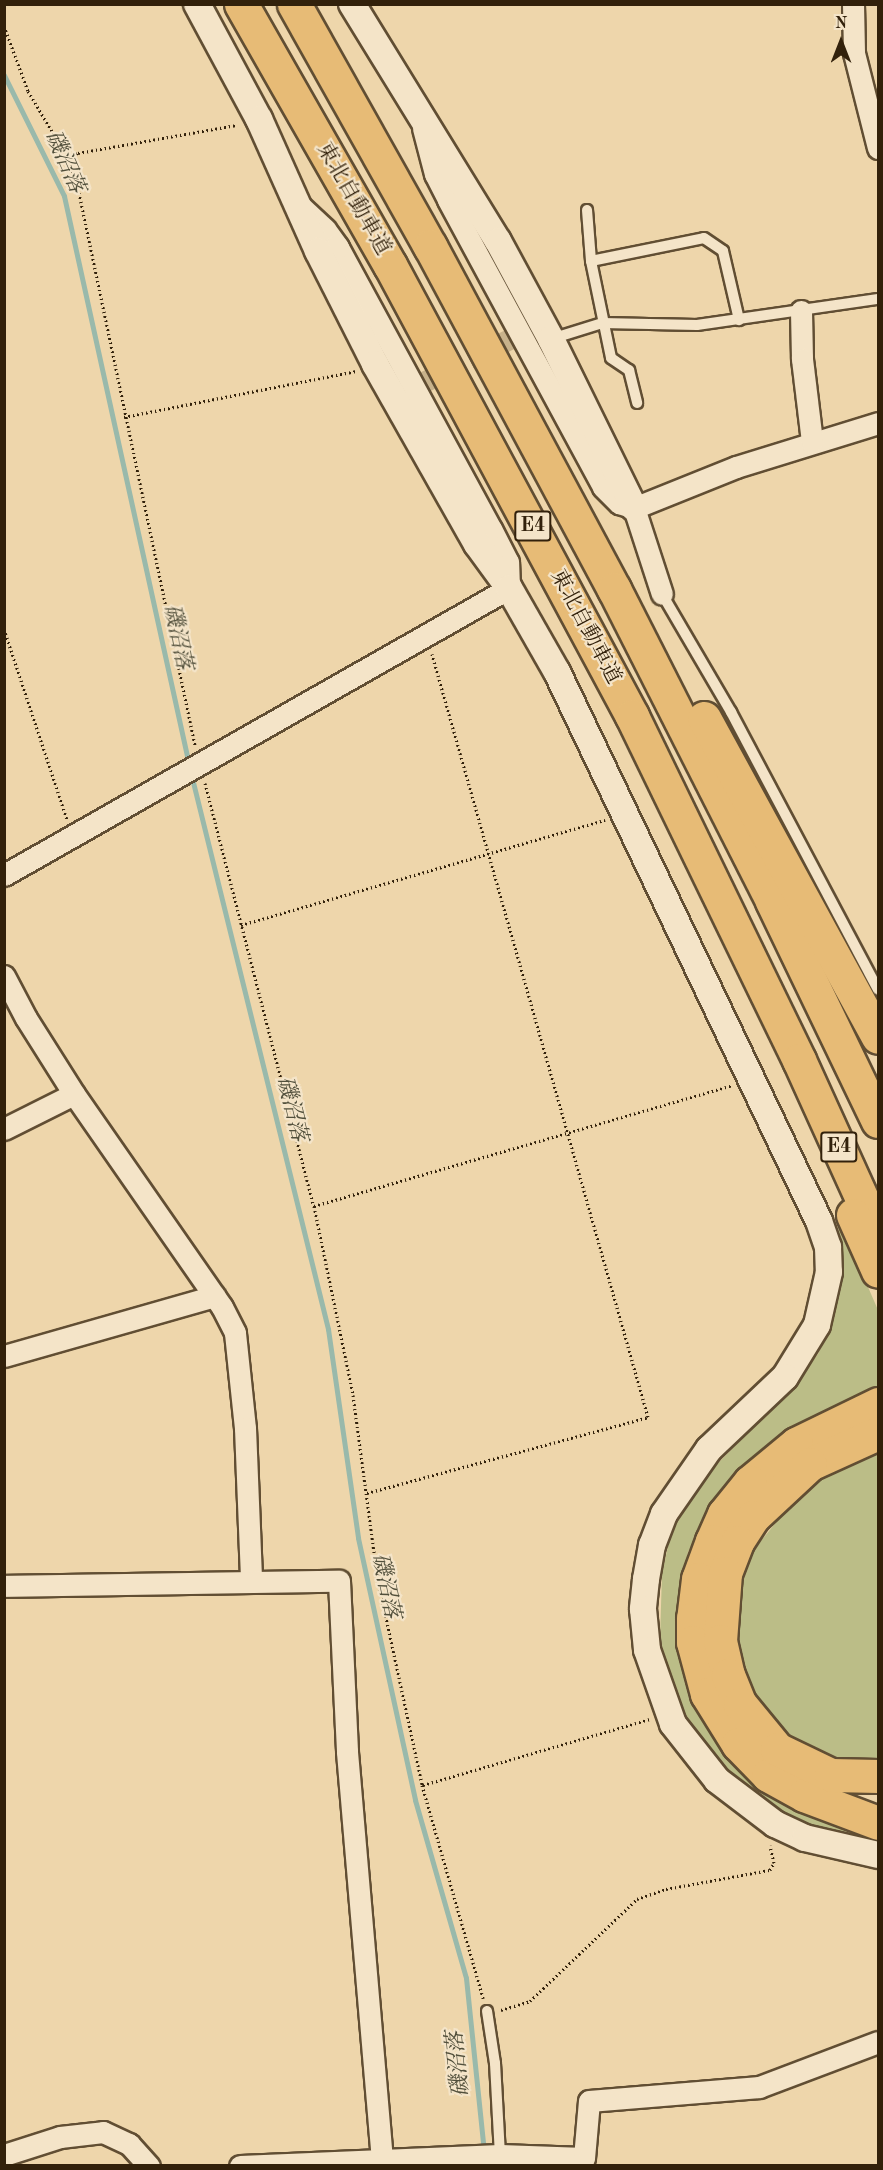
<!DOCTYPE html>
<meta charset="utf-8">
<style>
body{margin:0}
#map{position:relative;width:883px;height:2170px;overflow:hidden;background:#eed6ab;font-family:"Old Standard TT","Noto Serif JP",serif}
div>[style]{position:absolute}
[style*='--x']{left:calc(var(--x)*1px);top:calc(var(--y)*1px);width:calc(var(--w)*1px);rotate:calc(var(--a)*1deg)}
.green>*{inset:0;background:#bbbd87}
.stream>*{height:5px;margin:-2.5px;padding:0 2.5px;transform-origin:2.5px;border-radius:2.5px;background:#99b9ab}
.minor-tunnel>*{height:21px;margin-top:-10.5px;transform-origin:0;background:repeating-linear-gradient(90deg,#c8b28b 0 21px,transparent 0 31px)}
.path>*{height:3px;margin-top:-1.5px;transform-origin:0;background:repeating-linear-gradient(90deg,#32210b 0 1.5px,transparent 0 4.5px)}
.roads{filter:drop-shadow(2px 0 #614e33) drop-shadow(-2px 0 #614e33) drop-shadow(0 2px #614e33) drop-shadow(0 -2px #614e33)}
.service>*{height:10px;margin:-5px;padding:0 5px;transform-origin:5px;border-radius:5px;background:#f4e4c8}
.minor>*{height:21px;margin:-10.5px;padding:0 10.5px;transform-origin:10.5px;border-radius:10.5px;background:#f4e4c8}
.tertiary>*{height:26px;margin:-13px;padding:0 13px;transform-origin:13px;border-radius:13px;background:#f4e4c8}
.motorway>*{height:33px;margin:-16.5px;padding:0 16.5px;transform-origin:16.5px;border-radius:16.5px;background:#e7bb76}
span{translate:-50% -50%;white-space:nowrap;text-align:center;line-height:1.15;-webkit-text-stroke:4.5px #f4e4c8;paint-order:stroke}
.shield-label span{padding:2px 4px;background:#f4e4c8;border:2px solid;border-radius:4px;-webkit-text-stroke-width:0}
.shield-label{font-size:20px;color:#32210b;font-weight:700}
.street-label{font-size:21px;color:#32210b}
.water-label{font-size:22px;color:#514f3b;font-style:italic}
.frame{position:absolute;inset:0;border:6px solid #32210b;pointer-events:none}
.north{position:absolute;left:811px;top:12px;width:60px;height:60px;-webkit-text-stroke:4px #f4e4c8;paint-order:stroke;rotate:0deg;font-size:16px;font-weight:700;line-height:24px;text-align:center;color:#32210b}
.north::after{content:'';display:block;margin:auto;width:21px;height:27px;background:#32210b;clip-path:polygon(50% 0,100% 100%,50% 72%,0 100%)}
</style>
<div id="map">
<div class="green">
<i style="clip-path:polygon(835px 1211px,878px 1310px,878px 1766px,836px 1764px,793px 1743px,753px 1697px,733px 1644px,739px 1573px,745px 1572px,750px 1554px,793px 1502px,815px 1481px,833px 1472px,805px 1421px,765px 1448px,726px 1483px,688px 1552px,679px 1604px,698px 1704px,713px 1736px,737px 1763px,878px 1834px,878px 1844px,820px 1831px,767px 1805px,719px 1769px,680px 1709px,666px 1672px,660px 1639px,662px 1573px,669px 1542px,681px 1513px,705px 1476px,789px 1392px,818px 1354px,834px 1319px,842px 1249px)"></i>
</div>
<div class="stream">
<i style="--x:4;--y:75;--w:135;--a:63.6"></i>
<i style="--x:64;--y:196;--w:583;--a:77.61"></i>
<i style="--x:191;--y:774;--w:572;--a:76.13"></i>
<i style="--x:328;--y:1329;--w:211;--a:81.8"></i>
<i style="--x:358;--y:1538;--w:268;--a:77.7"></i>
<i style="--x:415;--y:1800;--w:185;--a:74"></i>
<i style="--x:466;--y:1978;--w:174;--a:84.1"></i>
</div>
<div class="minor-tunnel">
<i style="--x:414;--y:387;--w:119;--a:-26.6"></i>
</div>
<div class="path">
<i style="--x:4;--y:26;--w:69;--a:69.7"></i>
<i style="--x:28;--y:91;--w:78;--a:59.2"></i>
<i style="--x:68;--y:158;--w:32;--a:72"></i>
<i style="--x:78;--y:188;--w:569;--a:78.14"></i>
<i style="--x:68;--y:158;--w:11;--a:-27"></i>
<i style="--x:78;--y:153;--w:161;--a:-10"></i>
<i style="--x:124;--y:417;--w:237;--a:-11.2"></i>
<i style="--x:4;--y:629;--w:200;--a:71.7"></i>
<i style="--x:205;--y:783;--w:437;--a:75.6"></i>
<i style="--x:314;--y:1206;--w:193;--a:78.3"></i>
<i style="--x:353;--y:1395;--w:183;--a:82.4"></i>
<i style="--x:377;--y:1576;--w:214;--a:77.8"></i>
<i style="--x:422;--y:1785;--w:222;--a:74"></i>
<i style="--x:241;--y:925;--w:379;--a:-16.1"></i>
<i style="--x:314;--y:1206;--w:434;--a:-16.1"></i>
<i style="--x:367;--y:1493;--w:291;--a:-15.1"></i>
<i style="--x:648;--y:1417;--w:793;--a:-105.81"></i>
<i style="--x:423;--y:1785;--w:236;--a:-16.2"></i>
<i style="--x:501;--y:2010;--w:30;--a:-17"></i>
<i style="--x:530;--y:2001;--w:148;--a:-43.6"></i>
<i style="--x:637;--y:1899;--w:31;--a:-19"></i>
<i style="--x:666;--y:1889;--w:106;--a:-10.4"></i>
<i style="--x:770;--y:1870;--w:8;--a:-60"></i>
<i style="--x:774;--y:1863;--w:18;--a:-103"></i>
</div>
<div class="roads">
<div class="service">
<i style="--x:587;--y:210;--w:51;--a:85.5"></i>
<i style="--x:591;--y:261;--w:99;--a:78.3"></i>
<i style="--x:611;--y:358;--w:22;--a:34"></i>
<i style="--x:629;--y:370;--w:34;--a:76"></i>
<i style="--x:591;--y:261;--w:115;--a:-11.5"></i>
<i style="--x:704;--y:238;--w:23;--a:34"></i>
<i style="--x:723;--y:251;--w:71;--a:76.9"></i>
<i style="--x:551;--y:339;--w:53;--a:-17.4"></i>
<i style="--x:602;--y:323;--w:95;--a:1.2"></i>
<i style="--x:697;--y:325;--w:183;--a:-8.2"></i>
<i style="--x:662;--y:594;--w:137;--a:59.7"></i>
<i style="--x:731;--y:712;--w:314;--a:62.1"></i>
<i style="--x:487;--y:2011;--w:53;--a:81.3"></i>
<i style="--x:495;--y:2063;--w:92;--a:86.9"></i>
</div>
<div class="minor">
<i style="--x:853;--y:4;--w:49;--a:88.8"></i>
<i style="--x:854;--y:53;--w:98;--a:75.8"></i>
<i style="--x:423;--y:128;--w:48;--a:75.4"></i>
<i style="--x:435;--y:174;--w:29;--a:63"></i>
<i style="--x:448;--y:200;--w:326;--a:61.6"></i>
<i style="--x:603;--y:487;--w:23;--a:45"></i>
<i style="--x:619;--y:503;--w:16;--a:18"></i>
<i style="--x:634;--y:508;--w:110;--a:-21.9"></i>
<i style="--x:736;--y:467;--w:149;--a:-17.2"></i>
<i style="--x:801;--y:311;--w:48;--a:88.8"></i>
<i style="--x:802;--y:359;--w:84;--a:83.1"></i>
<i style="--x:634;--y:508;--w:90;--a:72"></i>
<i style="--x:4;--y:875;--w:581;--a:-29.61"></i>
<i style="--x:509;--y:588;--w:26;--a:-92"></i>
<i style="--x:508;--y:562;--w:37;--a:-117"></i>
<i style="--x:491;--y:529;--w:321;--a:-118.5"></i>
<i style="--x:338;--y:247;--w:22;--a:-126"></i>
<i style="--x:325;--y:229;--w:34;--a:-137"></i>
<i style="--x:4;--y:976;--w:47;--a:62.4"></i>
<i style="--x:26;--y:1018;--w:90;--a:57.7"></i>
<i style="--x:74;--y:1094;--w:259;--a:55.2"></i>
<i style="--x:222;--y:1307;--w:29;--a:63"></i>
<i style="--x:235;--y:1333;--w:96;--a:84"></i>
<i style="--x:245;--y:1428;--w:152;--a:87.7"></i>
<i style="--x:4;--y:1129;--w:78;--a:-26.6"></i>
<i style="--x:4;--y:1356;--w:219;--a:-15.9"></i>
<i style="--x:4;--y:1586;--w:335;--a:-0.9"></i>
<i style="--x:339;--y:1581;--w:171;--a:87.3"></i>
<i style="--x:347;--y:1752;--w:409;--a:85.1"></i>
<i style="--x:382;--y:2160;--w:142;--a:177.6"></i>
<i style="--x:4;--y:2155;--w:59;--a:-17.8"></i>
<i style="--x:60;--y:2137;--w:43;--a:-6.6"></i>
<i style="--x:103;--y:2132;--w:29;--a:25"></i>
<i style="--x:129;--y:2144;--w:30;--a:48"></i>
<i style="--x:382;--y:2160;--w:118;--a:-2.4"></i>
<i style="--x:500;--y:2155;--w:84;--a:2"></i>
<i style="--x:584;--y:2158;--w:57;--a:-85"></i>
<i style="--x:589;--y:2101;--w:171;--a:-4.7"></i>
<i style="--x:759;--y:2087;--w:127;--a:-20.7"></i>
</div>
<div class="tertiary">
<i style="--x:197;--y:4;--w:131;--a:61.7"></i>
<i style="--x:259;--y:119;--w:145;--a:65.9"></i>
<i style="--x:318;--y:251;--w:127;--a:63.2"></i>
<i style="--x:375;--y:364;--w:207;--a:60.5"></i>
<i style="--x:477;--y:544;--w:54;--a:54"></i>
<i style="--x:509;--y:588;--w:97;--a:60.3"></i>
<i style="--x:557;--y:672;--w:608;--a:64.49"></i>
<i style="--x:819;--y:1221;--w:28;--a:71"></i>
<i style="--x:828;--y:1247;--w:25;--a:88"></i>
<i style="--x:829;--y:1272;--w:54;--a:102.8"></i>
<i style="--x:817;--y:1325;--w:61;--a:121.6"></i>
<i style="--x:785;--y:1377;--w:105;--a:136.5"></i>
<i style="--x:709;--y:1449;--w:79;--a:124.7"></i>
<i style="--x:664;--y:1514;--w:33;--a:111"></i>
<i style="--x:652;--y:1545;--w:35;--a:100"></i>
<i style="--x:646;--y:1579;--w:30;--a:96"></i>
<i style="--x:643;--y:1609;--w:41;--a:84.4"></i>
<i style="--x:647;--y:1650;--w:78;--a:70.6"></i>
<i style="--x:673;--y:1724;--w:71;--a:51.8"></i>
<i style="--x:717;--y:1780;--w:73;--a:37.2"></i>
<i style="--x:775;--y:1824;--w:33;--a:25"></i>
<i style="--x:805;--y:1838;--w:75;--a:13.1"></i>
<i style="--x:352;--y:4;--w:278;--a:58.4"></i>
<i style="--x:498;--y:241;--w:111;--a:61.6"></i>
<i style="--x:551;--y:339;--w:188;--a:63.8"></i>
</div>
<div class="motorway">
<i style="--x:241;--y:4;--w:301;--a:60.3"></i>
<i style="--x:390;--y:265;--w:512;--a:61.78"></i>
<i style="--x:632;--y:716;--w:382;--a:64.1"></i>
<i style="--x:799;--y:1060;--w:191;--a:65.6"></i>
<i style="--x:294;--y:4;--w:278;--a:60.7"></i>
<i style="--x:430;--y:246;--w:389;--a:61.8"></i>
<i style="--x:614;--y:589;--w:350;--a:63.1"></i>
<i style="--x:772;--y:901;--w:244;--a:64.3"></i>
<i style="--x:704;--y:718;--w:363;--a:61.4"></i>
<i style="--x:853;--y:1215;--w:61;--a:65.9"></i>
<i style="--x:878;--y:1404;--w:91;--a:154"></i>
<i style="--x:796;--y:1444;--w:60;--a:140.4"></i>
<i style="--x:750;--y:1482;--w:41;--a:129.1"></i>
<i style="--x:724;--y:1514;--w:30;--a:114"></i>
<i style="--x:712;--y:1541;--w:40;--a:110.2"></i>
<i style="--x:698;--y:1579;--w:39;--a:97"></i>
<i style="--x:693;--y:1618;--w:24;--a:90"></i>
<i style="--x:693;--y:1642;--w:54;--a:74.9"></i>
<i style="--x:707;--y:1694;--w:59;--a:58.2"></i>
<i style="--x:738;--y:1744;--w:43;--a:45.9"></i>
<i style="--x:768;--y:1775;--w:41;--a:29.1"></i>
<i style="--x:804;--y:1795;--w:79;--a:20.7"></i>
<i style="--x:878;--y:1433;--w:75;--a:155.5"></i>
<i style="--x:810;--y:1464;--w:78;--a:137.1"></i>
<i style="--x:753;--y:1517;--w:30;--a:123"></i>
<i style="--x:737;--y:1542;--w:33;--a:111"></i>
<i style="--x:725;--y:1573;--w:68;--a:94.2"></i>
<i style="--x:720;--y:1641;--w:35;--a:77"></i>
<i style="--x:728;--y:1675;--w:31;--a:68"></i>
<i style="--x:740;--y:1704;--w:58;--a:50.6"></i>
<i style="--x:777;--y:1749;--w:60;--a:25.7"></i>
<i style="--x:831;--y:1775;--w:47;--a:1.2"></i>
</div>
</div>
<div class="shield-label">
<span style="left:533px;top:526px">E4</span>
<span style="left:839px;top:1147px">E4</span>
</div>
<div class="street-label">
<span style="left:353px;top:199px;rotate:60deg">東北自動車道</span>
<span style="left:585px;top:627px;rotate:62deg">東北自動車道</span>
</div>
<div class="water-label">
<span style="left:64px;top:162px;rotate:66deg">磯沼落</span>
<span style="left:177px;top:637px;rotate:78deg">磯沼落</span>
<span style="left:291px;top:1109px;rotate:76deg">磯沼落</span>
<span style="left:385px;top:1586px;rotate:78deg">磯沼落</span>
<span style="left:459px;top:2064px;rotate:-96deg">磯沼落</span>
</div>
<div class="frame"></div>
<div class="north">N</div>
</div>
